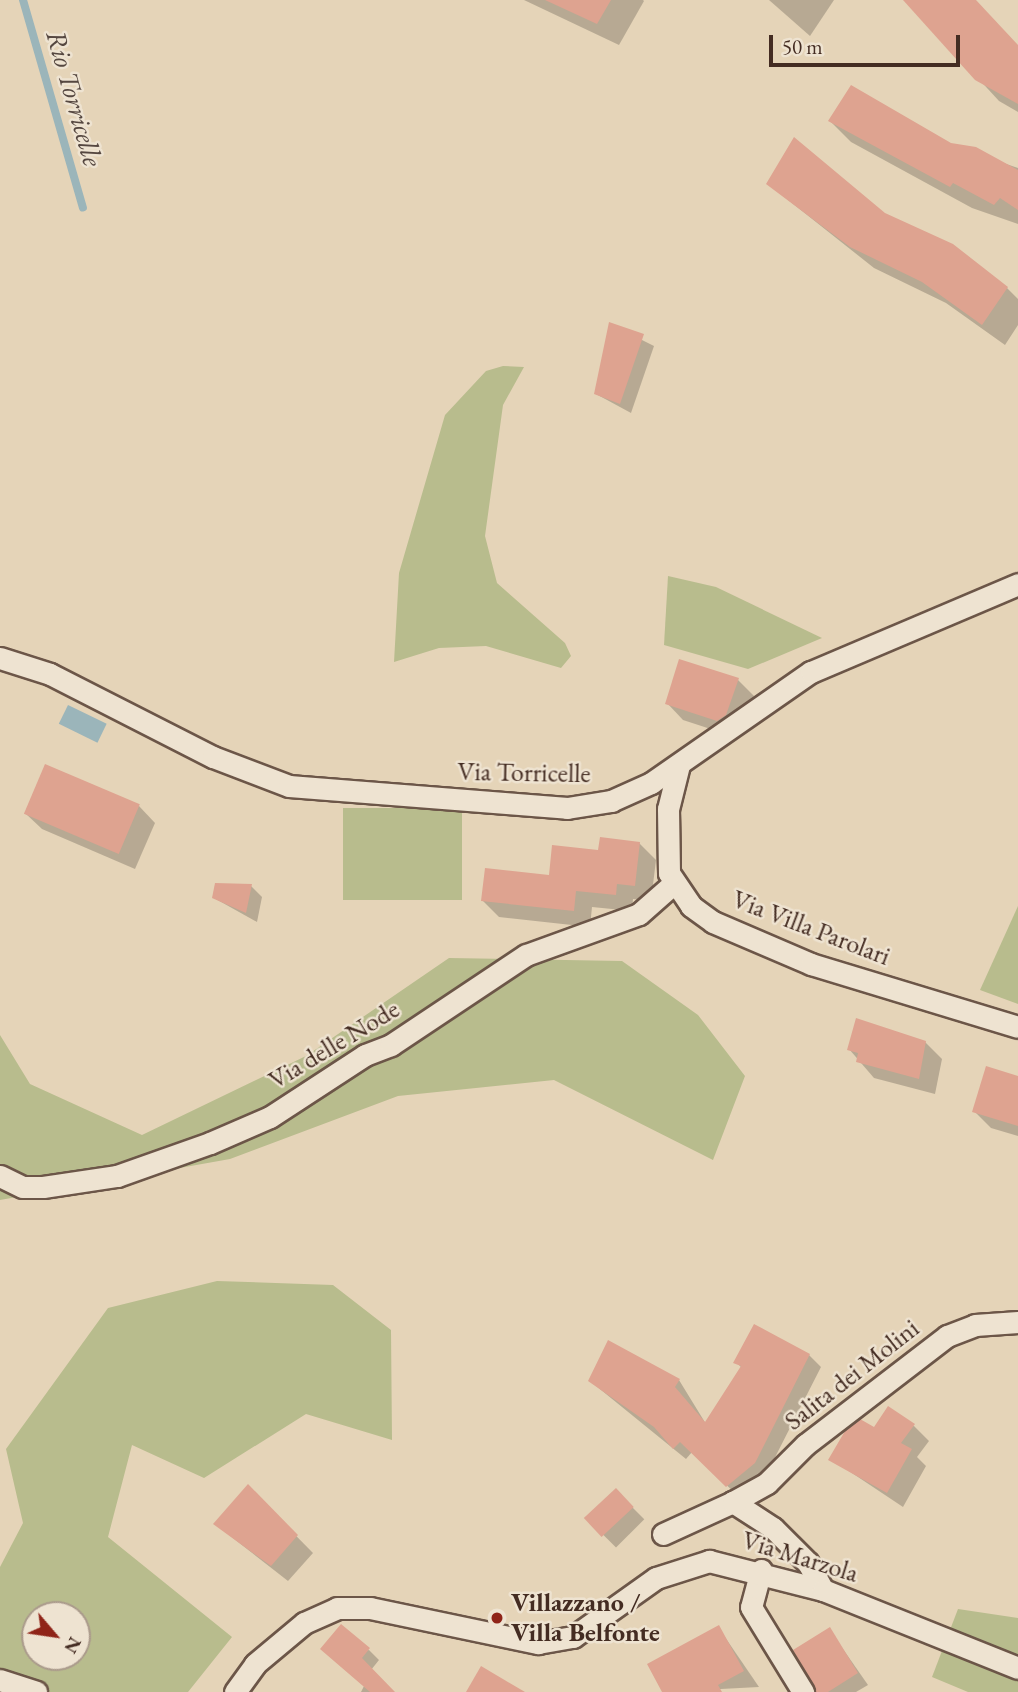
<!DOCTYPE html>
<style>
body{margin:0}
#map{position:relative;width:1018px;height:1692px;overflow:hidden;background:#e5d4b8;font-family:"EB Garamond",serif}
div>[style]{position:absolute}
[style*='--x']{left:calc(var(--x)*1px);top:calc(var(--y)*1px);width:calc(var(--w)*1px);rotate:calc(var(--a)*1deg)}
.green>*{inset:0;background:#b8bc8d;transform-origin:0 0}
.water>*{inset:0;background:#9bb5ba;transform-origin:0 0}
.shadow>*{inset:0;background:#0003;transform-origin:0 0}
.stream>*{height:8px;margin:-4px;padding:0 4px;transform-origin:4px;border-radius:4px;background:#9bb5ba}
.building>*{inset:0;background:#dea390;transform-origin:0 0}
.roads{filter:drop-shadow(2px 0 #6c5648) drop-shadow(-2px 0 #6c5648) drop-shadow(0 2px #6c5648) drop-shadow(0 -2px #6c5648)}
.street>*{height:21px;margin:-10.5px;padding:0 10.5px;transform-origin:10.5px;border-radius:10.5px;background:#eee3d1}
.dots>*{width:19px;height:19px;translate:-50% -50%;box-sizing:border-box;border:4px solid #eee3d1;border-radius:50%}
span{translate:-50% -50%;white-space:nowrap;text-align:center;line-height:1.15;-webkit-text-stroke:5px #eee3d1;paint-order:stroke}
.street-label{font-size:26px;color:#442c22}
.poi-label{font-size:26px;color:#442c22;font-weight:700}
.left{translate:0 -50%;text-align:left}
.water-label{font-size:28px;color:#554740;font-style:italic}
.north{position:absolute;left:21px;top:1601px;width:70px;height:70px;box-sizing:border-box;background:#eee3d1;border:2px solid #aa9a8b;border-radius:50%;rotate:119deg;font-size:19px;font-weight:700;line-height:28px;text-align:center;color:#442c22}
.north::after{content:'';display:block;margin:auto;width:24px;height:32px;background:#8f2418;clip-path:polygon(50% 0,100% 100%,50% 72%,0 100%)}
.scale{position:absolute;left:769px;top:35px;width:191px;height:32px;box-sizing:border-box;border:4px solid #442c22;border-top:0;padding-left:9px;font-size:21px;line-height:24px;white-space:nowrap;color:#442c22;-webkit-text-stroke:5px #eee3d1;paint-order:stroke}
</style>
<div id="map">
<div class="green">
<i style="clip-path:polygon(503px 366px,524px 367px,503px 405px,485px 536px,497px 583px,565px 643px,571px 656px,561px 668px,486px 646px,439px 648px,394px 662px,399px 573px,445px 415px,486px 371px)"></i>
<i style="clip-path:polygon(668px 576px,716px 587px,822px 638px,748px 669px,664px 645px)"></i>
<i style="left:343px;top:808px;width:119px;height:92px"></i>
<i style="clip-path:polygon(1018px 906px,1018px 1004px,980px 990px)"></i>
<i style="clip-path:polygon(449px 958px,622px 961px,698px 1015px,745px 1076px,713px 1160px,554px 1080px,398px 1096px,230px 1159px,0 1200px,0 1035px,30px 1084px,142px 1135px,306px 1056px)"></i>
<i style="clip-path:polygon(evenodd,217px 1281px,333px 1285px,391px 1330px,392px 1440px,306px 1414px,204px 1478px,132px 1445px,108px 1537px,232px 1637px,188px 1692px,12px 1692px,0 1681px,0 1567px,23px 1523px,6px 1449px,108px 1308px,217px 1281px,35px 1615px,77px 1615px,77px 1657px,35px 1657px,35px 1615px)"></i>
<i style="clip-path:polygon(958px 1609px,1018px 1618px,1018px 1692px,968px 1692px,932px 1677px)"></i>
</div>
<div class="water">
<i style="left:68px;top:705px;width:43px;height:21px;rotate:26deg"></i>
</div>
<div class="shadow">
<i style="clip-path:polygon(524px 0,643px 0,644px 1px,619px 45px)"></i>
<i style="clip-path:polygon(769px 0,834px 0,810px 36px)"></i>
<i style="clip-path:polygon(906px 0,975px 0,1018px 46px,1018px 112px,999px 101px)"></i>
<i style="clip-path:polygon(830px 121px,950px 145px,1018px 168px,1018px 224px,972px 208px,851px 142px)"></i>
<i style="clip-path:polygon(768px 184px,1007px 288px,1018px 299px,1018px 325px,1005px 345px,946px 303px,874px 268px)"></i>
<i style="clip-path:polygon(610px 324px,654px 346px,631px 413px,596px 394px)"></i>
<i style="clip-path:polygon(738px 680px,754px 696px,735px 737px,683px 720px,667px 703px)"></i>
<i style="clip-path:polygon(139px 806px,155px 823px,135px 869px,42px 829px,25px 813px)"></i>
<i style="clip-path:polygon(639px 843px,656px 860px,651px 901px,633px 899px,632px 911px,592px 907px,590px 927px,499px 917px,483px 901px)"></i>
<i style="clip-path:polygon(251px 886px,262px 897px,257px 922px,214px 898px)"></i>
<i style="clip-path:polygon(925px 1042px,942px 1059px,935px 1094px,874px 1078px,849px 1049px)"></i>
<i style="clip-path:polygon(1018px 1080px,1018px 1136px,991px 1128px,974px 1111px)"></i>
<i style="clip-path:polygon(809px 1355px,821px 1367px,766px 1475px,739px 1497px,692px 1452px,686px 1459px,590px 1381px,679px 1380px,706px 1424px,742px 1368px,736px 1362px)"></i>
<i style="clip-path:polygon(914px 1426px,929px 1441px,917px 1457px,926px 1466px,903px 1507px,831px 1459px,875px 1430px)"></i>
<i style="clip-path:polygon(248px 1487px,313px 1553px,288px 1581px,215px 1524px)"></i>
<i style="left:616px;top:1491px;width:40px;height:40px;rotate:45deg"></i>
<i style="clip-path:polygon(718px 1627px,759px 1687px,664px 1692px)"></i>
<i style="clip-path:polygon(829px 1629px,868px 1685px,856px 1692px,815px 1692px,795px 1651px)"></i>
<i style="clip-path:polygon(369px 1650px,379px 1660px,371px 1670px,393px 1692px,361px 1692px,364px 1686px,333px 1659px)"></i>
</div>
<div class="stream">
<i style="--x:23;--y:0;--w:216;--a:73.9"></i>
</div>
<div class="building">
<i style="clip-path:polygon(545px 0,611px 0,597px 24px)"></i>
<i style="clip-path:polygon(903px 0,976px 0,1018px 45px,1018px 104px,975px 80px)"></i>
<i style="clip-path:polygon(851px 85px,951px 143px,976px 147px,1018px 170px,1018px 210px,1000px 198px,994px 205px,953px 183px,950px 187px,828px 121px)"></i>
<i style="clip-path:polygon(794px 137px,885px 213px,953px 244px,1008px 287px,982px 325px,922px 282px,850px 247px,766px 184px)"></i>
<i style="clip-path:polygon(609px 322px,644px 334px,620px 404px,594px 394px)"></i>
<i style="clip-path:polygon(679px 659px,739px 678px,726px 715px,717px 721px,665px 704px)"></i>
<i style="left:45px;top:764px;width:103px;height:54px;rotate:23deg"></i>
<i style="clip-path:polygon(600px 837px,640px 842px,635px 886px,617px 884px,616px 895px,576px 891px,574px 911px,481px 901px,485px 868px,549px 875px,552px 845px,598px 850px)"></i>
<i style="clip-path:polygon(215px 883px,252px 884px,246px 913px,212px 898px)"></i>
<i style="clip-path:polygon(856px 1018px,926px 1041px,919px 1079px,856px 1062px,858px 1053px,847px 1050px)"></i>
<i style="clip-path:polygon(986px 1066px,1018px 1076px,1018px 1126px,972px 1112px)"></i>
<i style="clip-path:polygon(754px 1324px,810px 1354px,755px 1463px,726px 1487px,680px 1442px,673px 1449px,654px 1427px,588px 1381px,608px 1340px,680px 1379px,675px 1387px,705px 1422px,741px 1366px,733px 1363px)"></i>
<i style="clip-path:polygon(888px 1406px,915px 1424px,901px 1443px,912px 1449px,887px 1493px,828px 1460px,845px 1431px,860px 1419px,874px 1427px)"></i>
<i style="clip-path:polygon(248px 1484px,298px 1535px,271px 1566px,213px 1524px)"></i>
<i style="left:616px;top:1488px;width:26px;height:44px;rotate:47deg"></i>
<i style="clip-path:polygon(341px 1624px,370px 1648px,362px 1658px,395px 1692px,370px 1692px,320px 1649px)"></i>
<i style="clip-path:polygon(719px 1625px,744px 1671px,718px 1685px,722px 1692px,662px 1692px,647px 1664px)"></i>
<i style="clip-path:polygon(830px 1627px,858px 1673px,828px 1692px,816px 1692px,793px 1650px)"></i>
<i style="clip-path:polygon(481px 1666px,525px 1692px,466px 1692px)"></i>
</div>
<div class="roads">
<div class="street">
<i style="--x:0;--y:658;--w:52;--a:17.7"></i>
<i style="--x:50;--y:674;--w:183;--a:27"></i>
<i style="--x:213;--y:757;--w:81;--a:20.9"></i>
<i style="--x:289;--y:786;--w:279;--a:4.5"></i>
<i style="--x:567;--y:808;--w:45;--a:-9"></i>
<i style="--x:611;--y:801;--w:44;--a:-24.2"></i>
<i style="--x:651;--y:783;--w:195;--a:-34.8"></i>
<i style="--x:811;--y:672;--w:225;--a:-23"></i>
<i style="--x:679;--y:765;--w:45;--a:104"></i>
<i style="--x:668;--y:809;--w:64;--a:89.1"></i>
<i style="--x:669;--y:873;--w:40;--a:56"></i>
<i style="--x:691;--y:906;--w:27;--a:36"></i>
<i style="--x:713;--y:922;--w:107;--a:23.2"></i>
<i style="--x:811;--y:964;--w:216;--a:16.9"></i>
<i style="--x:0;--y:1176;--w:25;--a:26"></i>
<i style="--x:23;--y:1187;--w:20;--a:0"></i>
<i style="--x:43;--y:1187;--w:75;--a:-8.5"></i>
<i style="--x:117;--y:1176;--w:99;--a:-19.5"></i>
<i style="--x:210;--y:1143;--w:65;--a:-23.4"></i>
<i style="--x:270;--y:1117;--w:113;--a:-33.1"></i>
<i style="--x:365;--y:1055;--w:28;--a:-21"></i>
<i style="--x:391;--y:1045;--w:162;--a:-33.7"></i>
<i style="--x:526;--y:955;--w:120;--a:-19.9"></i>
<i style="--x:639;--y:914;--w:44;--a:-41.3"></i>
<i style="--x:663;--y:1534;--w:77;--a:-24.6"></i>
<i style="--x:761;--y:1570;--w:38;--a:105"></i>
<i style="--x:751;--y:1607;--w:100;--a:58.5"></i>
<i style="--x:823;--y:1590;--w:31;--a:-119"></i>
<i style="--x:808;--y:1563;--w:49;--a:-135"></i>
<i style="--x:773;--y:1528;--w:48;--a:-147"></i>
<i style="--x:733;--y:1502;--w:39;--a:-29"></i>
<i style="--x:767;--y:1483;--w:54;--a:-45"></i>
<i style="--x:805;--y:1445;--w:179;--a:-37.5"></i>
<i style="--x:947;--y:1336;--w:30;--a:-21"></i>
<i style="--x:975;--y:1325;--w:43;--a:-4"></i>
<i style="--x:0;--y:1680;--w:38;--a:18"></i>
<i style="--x:235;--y:1692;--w:34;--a:-54"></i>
<i style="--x:255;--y:1664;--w:64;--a:-39.9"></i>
<i style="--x:304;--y:1623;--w:36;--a:-24"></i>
<i style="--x:337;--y:1608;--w:33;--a:0"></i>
<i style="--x:370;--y:1608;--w:172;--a:11.8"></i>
<i style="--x:538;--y:1643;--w:36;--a:-10"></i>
<i style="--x:573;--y:1637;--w:102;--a:-35.4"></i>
<i style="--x:656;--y:1578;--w:56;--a:-17.8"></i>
<i style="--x:709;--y:1561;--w:118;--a:14.3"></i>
<i style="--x:823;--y:1590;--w:210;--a:21.8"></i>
</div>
</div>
<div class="dots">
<i style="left:497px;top:1618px;background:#8f2418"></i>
</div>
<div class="street-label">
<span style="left:524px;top:773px;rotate:1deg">Via Torricelle</span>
<span style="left:811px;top:928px;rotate:21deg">Via Villa Parolari</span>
<span style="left:334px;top:1045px;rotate:-31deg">Via delle Node</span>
<span style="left:852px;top:1375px;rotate:-38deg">Salita dei Molini</span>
<span style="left:800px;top:1557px;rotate:17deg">Via Marzola</span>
</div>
<div class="poi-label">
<span class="left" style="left:511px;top:1618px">Villazzano /<br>Villa Belfonte</span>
</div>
<div class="water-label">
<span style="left:75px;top:98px;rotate:74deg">Rio Torricelle</span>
</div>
<div class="north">N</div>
<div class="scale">50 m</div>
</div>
